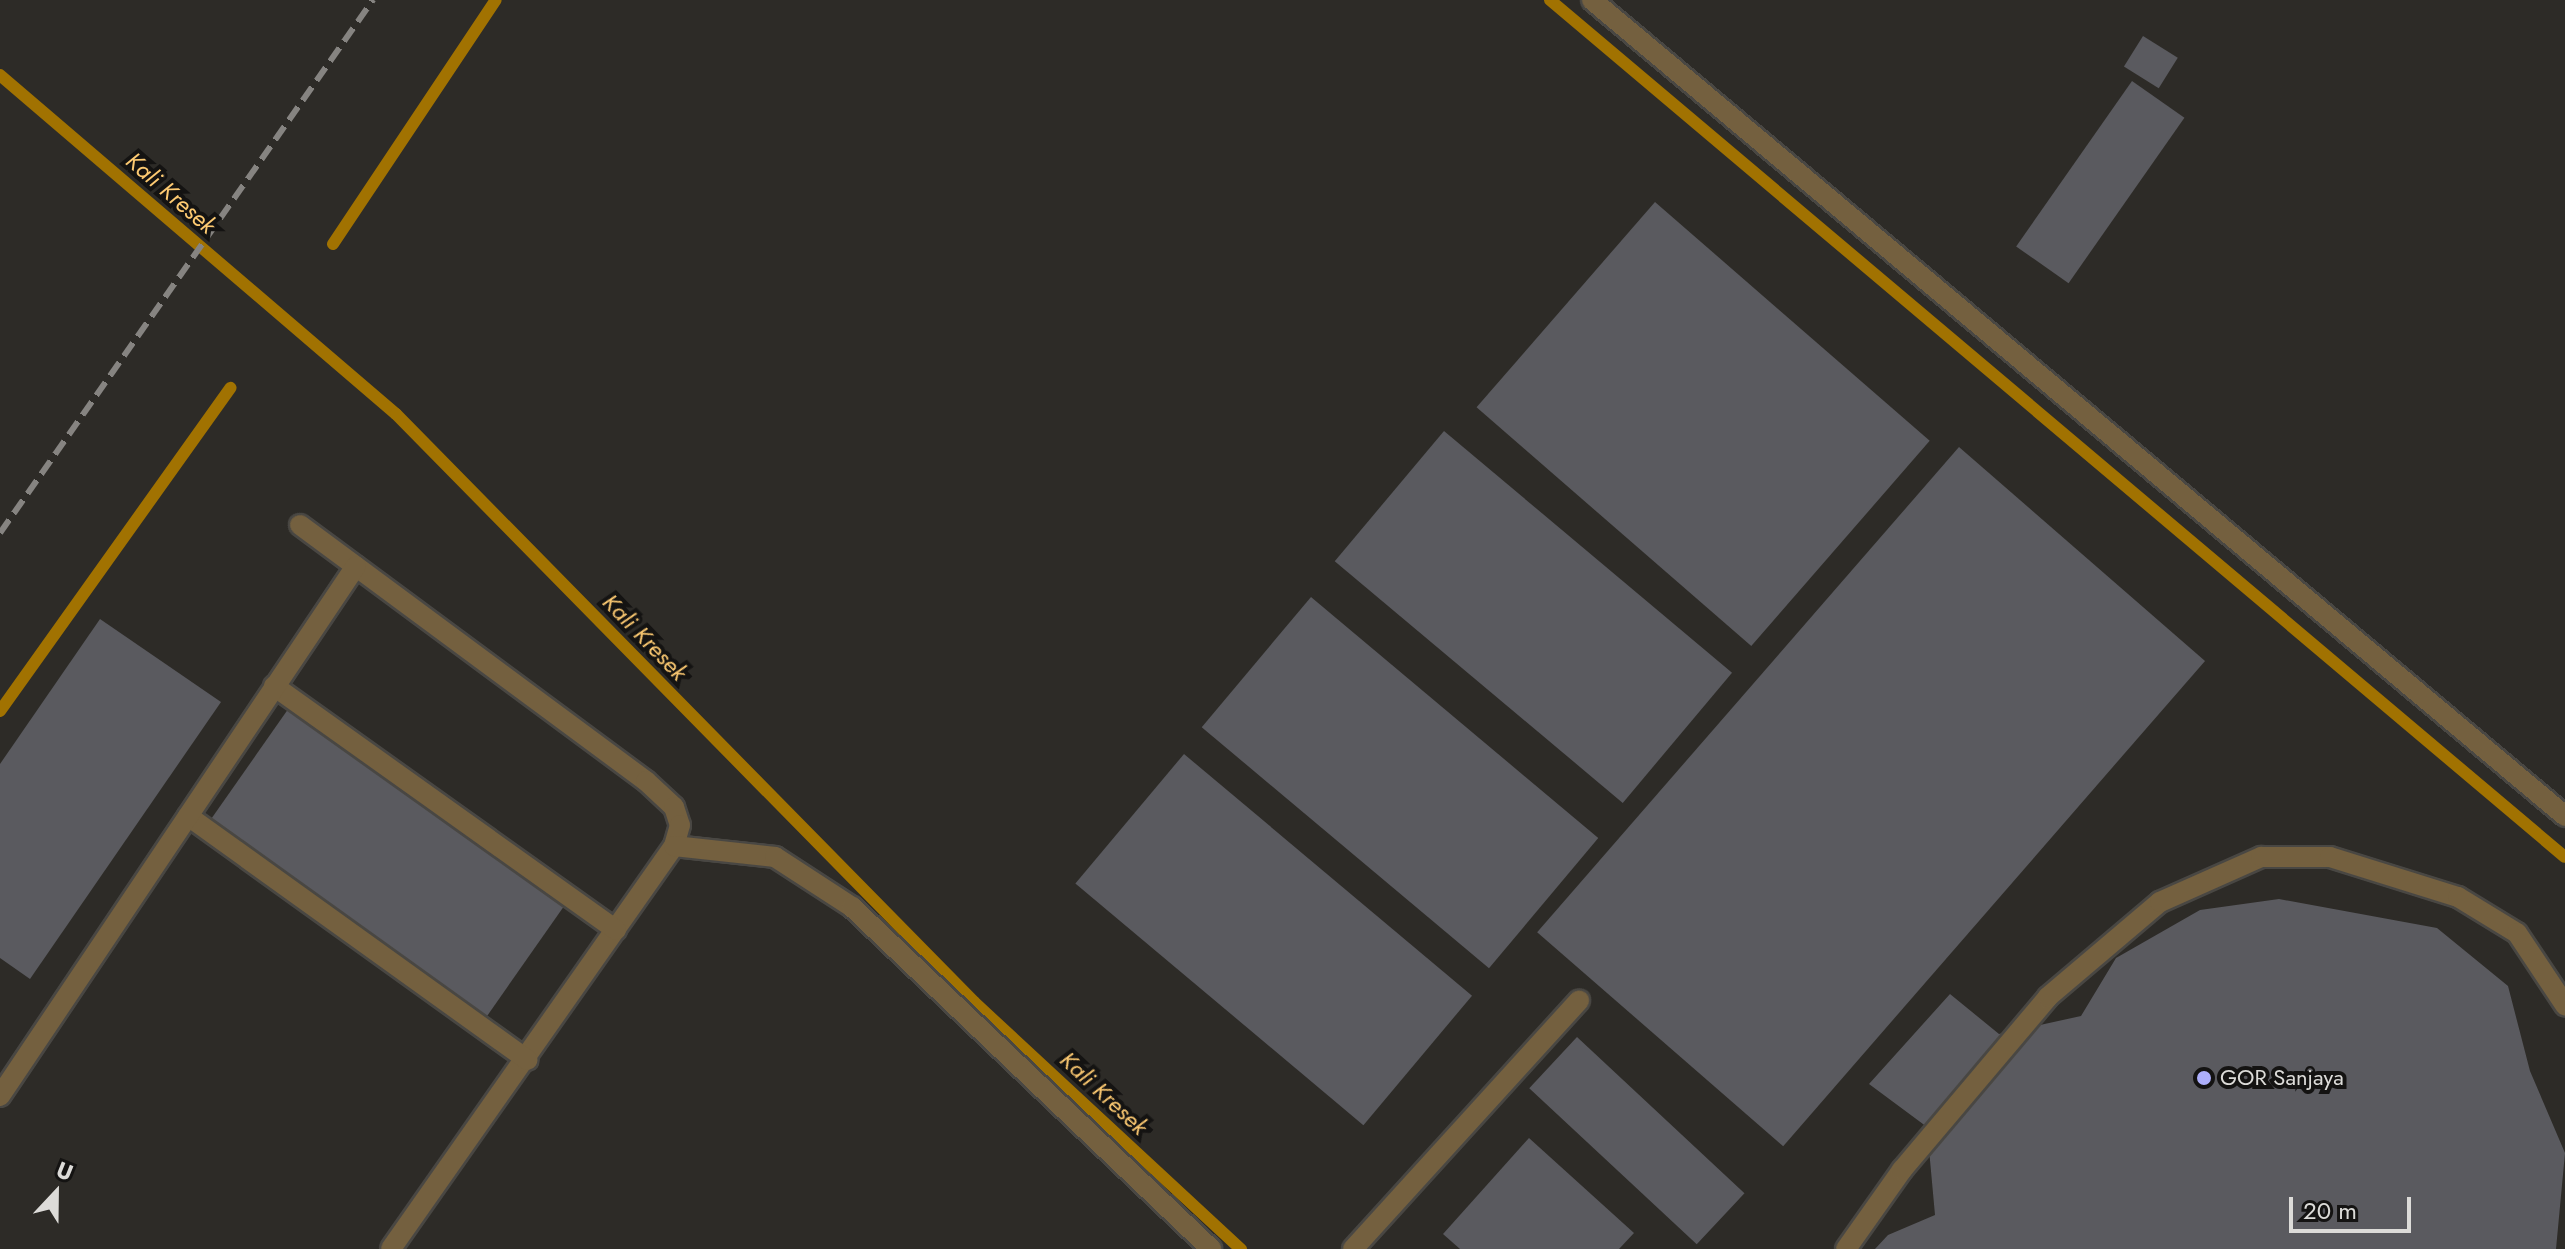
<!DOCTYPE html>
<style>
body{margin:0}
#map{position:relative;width:2565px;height:1249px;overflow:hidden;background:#2d2b27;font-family:Jost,sans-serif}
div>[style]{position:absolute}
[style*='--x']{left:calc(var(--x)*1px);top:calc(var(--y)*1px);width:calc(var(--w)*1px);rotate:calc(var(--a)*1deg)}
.stream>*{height:12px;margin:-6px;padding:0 6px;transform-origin:6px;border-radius:6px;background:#a17201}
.building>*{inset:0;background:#5a5a5f;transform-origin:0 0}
.roads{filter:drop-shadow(2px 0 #494743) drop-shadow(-2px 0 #494743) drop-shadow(0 2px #494743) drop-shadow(0 -2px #494743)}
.service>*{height:20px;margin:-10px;padding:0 10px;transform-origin:10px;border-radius:10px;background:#74603f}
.rail>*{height:6px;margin-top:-3px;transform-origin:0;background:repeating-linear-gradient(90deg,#868481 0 16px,transparent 0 24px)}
.dots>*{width:22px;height:22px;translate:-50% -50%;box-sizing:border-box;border:4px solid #141312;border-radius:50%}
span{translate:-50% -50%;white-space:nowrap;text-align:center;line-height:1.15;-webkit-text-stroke:8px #141312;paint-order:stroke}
.poi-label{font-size:22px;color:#dcdbd8}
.left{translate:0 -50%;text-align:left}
.water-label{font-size:24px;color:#fdca72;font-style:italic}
.north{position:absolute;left:16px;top:1153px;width:80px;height:80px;-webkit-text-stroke:6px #141312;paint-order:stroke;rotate:22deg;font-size:22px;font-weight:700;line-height:32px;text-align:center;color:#dcdbd8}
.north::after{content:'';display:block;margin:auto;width:28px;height:36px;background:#dcdbd8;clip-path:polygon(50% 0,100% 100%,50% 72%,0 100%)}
.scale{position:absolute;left:2289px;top:1197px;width:122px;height:36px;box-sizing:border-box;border:4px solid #dcdbd8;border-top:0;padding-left:10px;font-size:24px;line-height:28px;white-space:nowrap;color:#dcdbd8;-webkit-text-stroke:6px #141312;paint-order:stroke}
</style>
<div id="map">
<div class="stream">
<i style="--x:1550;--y:0;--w:1328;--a:40.18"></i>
<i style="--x:0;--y:75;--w:521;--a:40.57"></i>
<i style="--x:396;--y:414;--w:825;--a:45.49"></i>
<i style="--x:974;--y:1002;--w:364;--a:42.8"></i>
<i style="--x:333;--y:244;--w:293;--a:-56.3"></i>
<i style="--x:0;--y:711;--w:397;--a:-54.5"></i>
</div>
<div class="building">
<i style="left:2143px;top:36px;width:41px;height:36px;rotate:32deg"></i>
<i style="left:2132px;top:81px;width:64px;height:202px;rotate:35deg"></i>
<i style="left:1655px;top:202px;width:364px;height:272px;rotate:41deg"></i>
<i style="left:1444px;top:431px;width:376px;height:170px;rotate:40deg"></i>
<i style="left:1959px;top:447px;width:326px;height:643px;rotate:41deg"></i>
<i style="left:1311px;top:597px;width:375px;height:170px;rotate:40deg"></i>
<i style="clip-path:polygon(100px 619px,221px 702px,30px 979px,0 958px,0 764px)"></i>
<i style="left:291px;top:705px;width:339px;height:146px;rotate:35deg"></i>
<i style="left:1184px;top:754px;width:376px;height:169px;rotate:40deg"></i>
<i style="clip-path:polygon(2279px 899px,2437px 928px,2508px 986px,2530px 1071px,2565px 1153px,2556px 1249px,1875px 1249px,1888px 1235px,1935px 1215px,1927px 1127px,1869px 1084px,1950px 994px,1999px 1034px,2081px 1016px,2116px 958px,2200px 910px)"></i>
<i style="left:1577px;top:1037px;width:229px;height:70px;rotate:43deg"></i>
<i style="clip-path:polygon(1529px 1138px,1634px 1233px,1619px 1249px,1460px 1249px,1443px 1234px)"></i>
</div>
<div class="roads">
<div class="service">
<i style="--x:1592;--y:0;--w:1270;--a:39.98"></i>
<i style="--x:300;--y:525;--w:430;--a:36.5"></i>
<i style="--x:646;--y:781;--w:38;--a:43"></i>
<i style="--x:674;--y:807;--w:19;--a:72"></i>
<i style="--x:680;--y:825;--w:22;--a:106"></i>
<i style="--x:674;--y:846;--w:492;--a:125.1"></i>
<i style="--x:274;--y:686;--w:420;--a:35.5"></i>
<i style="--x:188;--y:816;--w:418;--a:35.7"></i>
<i style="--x:674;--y:846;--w:102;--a:6.2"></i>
<i style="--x:775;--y:857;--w:92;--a:33"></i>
<i style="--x:852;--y:907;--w:496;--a:43.6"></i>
<i style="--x:0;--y:1096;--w:638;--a:-56.11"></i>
<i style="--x:1353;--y:1249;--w:336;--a:-47.7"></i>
<i style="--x:1846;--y:1249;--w:97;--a:-54.7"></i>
<i style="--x:1902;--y:1170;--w:226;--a:-49.8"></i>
<i style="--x:2048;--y:997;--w:147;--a:-40.3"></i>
<i style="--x:2160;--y:902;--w:111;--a:-24"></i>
<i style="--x:2261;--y:857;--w:69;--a:0"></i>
<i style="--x:2330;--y:857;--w:134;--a:17.4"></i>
<i style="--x:2458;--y:897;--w:69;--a:31.4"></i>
<i style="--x:2517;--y:933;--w:87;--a:56.3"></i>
</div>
</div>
<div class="rail">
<i style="--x:0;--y:533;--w:651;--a:-55.02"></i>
</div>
<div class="dots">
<i style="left:2204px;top:1078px;background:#adaffb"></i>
</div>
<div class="poi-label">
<span class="left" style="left:2220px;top:1078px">GOR Sanjaya</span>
</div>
<div class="water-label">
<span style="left:171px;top:193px;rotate:41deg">Kali Kresek</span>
<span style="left:645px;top:637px;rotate:46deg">Kali Kresek</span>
<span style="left:1104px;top:1093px;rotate:43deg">Kali Kresek</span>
</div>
<div class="north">U</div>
<div class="scale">20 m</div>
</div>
